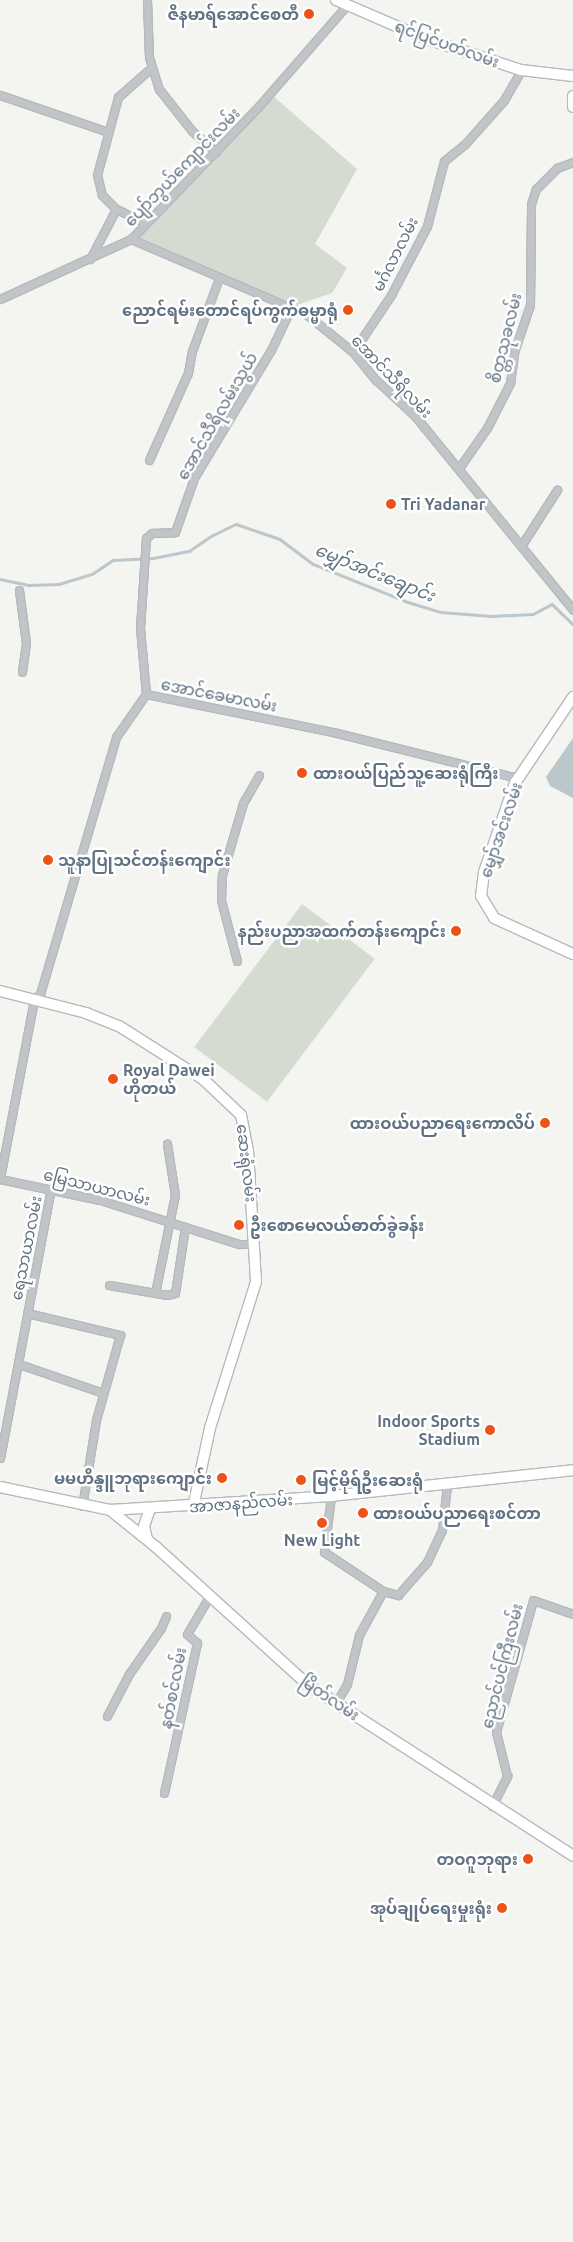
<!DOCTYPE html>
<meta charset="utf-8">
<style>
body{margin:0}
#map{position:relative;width:573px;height:2242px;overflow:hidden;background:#f4f4f0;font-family:Ubuntu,"Noto Sans Myanmar",sans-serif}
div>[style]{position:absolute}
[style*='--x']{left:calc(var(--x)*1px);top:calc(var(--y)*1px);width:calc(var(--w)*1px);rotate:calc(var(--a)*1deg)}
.green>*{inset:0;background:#d4dbd0;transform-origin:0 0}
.water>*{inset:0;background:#bcc7cc}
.stream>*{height:2.5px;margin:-1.25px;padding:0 1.25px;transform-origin:1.25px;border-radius:1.25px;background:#bcc7cc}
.roads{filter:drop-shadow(1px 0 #b5babf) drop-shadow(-1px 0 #b5babf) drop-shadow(0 1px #b5babf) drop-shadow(0 -1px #b5babf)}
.street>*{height:7px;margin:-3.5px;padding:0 3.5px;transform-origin:3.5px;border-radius:3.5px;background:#c1c5c8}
.secondary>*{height:10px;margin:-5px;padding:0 5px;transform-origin:5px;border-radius:5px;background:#fff}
.dots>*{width:14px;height:14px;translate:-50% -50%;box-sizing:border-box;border:2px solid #fff;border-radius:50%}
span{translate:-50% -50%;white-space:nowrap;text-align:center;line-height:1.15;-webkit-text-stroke:5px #fff;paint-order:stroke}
.poi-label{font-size:16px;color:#617283;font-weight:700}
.right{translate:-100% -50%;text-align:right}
.left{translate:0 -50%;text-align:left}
.street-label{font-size:16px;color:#617283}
.water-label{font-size:18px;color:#5d7580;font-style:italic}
</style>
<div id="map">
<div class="green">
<i style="clip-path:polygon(272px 95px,357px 169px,315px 244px,347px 268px,332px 293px,297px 305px,138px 237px,138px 233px,192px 181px)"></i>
<i style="left:302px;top:904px;width:91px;height:179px;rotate:37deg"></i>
</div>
<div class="water">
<i style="clip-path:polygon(573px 738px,573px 798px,550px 786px,546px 777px)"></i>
</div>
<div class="stream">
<i style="--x:0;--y:579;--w:30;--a:12"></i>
<i style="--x:29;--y:585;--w:30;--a:-2"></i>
<i style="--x:59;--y:584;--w:34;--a:-17"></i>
<i style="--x:92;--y:574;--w:25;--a:-34"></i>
<i style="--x:113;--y:560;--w:40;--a:-2.9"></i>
<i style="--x:153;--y:558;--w:37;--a:-11"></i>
<i style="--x:189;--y:551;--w:27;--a:-34"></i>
<i style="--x:211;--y:536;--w:28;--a:-26"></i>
<i style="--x:236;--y:524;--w:46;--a:18.8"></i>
<i style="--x:280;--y:539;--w:41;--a:37.1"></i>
<i style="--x:313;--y:564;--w:102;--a:21.8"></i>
<i style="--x:408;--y:602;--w:34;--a:17"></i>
<i style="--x:441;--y:612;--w:50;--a:4.6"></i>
<i style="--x:491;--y:616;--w:42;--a:-2.7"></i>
<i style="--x:533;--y:614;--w:21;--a:-28"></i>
<i style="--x:552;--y:604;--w:29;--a:44"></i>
</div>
<div class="roads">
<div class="street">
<i style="--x:147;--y:0;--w:57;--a:88"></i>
<i style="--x:149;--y:57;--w:34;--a:73"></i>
<i style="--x:159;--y:89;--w:53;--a:51.8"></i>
<i style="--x:192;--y:131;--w:32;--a:41"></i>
<i style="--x:0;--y:95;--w:114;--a:18.9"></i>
<i style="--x:116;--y:209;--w:33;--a:25"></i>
<i style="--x:131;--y:239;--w:190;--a:23.2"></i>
<i style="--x:306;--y:314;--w:60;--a:39"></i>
<i style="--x:353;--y:352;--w:36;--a:51"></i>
<i style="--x:376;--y:380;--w:53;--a:42.7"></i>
<i style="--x:415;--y:416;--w:250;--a:50.8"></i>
<i style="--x:90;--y:259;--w:56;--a:-62.5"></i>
<i style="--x:116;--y:209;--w:20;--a:-135"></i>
<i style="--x:102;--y:195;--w:21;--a:-104"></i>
<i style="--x:97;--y:175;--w:81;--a:-74.9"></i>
<i style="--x:118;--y:97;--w:44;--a:-41.3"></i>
<i style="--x:0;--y:299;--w:144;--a:-24.6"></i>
<i style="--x:131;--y:239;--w:183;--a:-46.1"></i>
<i style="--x:258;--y:107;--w:135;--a:-48.9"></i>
<i style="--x:353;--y:352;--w:69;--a:-56.3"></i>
<i style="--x:391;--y:295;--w:78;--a:-62.4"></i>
<i style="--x:427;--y:226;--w:67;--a:-75.3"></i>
<i style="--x:444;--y:161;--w:27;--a:-39"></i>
<i style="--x:465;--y:144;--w:59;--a:-48.4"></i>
<i style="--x:504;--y:100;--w:34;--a:-60"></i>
<i style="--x:149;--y:460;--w:95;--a:-65.9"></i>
<i style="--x:188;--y:373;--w:22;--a:-80"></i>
<i style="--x:192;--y:351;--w:78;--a:-69.7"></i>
<i style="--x:459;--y:468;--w:49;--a:-55"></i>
<i style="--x:487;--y:428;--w:51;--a:-62.9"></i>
<i style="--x:510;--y:383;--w:34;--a:-82"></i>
<i style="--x:515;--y:349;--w:46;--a:-71.2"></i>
<i style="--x:530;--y:305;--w:101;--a:-89.4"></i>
<i style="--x:531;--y:204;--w:16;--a:-72"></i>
<i style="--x:536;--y:189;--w:30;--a:-45"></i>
<i style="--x:557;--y:168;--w:17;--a:-21"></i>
<i style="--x:521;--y:546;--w:67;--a:-57.3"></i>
<i style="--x:19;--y:590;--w:53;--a:82.5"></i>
<i style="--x:26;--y:643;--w:29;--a:98"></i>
<i style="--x:146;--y:694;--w:66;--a:-95.2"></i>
<i style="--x:140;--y:628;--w:90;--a:-86.2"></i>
<i style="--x:146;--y:538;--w:8;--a:-40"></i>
<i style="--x:152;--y:533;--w:23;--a:-2"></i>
<i style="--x:175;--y:532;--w:57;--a:-70.6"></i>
<i style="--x:194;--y:478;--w:149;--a:-59"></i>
<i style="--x:271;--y:350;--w:47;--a:-64.5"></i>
<i style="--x:237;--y:961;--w:63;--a:-104.7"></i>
<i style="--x:221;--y:900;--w:25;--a:-88"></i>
<i style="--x:222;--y:875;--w:75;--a:-73.7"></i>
<i style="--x:243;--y:803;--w:32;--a:-60"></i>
<i style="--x:0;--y:1178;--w:182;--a:-79.2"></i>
<i style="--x:34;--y:999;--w:8;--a:-40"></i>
<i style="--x:40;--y:994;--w:268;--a:-73.5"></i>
<i style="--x:116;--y:737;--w:52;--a:-55.1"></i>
<i style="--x:146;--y:694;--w:191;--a:11.5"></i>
<i style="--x:333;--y:732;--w:191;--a:14"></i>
<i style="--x:0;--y:1179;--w:102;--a:11.9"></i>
<i style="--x:100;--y:1200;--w:146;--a:17.6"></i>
<i style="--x:239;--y:1244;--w:16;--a:0"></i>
<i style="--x:109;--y:1285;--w:59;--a:9.8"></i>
<i style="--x:167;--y:1295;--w:8;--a:-14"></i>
<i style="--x:175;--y:1293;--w:67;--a:-81.4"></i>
<i style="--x:155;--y:1293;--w:100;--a:-78.5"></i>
<i style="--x:175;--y:1195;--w:52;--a:-98.9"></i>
<i style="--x:27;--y:1313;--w:96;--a:13.3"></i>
<i style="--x:120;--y:1335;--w:88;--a:105.8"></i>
<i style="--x:96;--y:1420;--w:87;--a:99.2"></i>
<i style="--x:19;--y:1364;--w:89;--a:19"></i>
<i style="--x:0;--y:1458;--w:274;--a:-79.3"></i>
<i style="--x:331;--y:1496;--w:56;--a:97.1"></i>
<i style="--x:324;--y:1552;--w:71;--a:33.5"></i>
<i style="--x:336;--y:1703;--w:22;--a:-60"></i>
<i style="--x:347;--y:1684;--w:50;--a:-76.2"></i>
<i style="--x:359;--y:1635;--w:50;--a:-61.4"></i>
<i style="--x:383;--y:1591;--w:16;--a:15"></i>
<i style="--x:398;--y:1595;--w:44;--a:-48.7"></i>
<i style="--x:427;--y:1562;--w:35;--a:-65"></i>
<i style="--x:442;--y:1530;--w:45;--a:-83.7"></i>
<i style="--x:107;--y:1716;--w:47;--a:-62.4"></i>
<i style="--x:129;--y:1674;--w:56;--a:-55.2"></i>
<i style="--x:161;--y:1628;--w:13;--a:-67"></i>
<i style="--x:164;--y:1793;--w:154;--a:-77.6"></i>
<i style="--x:197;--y:1643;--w:13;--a:-138"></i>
<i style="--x:187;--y:1634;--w:43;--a:-59.3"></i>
<i style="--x:492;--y:1806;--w:34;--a:-63"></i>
<i style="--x:507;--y:1776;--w:45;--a:-104"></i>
<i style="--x:496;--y:1732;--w:137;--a:-74.3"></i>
<i style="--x:533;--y:1600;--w:42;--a:19.3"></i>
</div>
<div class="secondary">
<i style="--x:336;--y:0;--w:96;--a:23.4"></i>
<i style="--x:424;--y:38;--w:102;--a:18.3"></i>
<i style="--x:521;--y:70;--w:52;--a:6.6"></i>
<i style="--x:573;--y:96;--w:11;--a:90"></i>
<i style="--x:573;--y:697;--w:104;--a:124"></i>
<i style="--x:515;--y:783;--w:94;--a:109.2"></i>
<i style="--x:484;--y:872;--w:24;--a:97"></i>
<i style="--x:481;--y:896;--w:26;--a:59"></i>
<i style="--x:494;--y:918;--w:87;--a:24.5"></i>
<i style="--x:0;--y:991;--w:89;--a:14.3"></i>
<i style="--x:86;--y:1013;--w:35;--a:22"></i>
<i style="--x:119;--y:1026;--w:101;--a:32.4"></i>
<i style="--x:204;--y:1080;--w:51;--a:43.4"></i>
<i style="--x:241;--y:1115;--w:36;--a:79"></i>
<i style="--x:248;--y:1150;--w:132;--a:86.5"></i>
<i style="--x:256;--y:1282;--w:153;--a:107.5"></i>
<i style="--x:210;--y:1428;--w:81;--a:102.1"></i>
<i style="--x:0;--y:1487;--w:112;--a:11.8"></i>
<i style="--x:110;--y:1510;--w:221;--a:-3.6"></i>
<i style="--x:331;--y:1496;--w:243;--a:-6.1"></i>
<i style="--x:110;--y:1510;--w:59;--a:38.8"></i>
<i style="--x:156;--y:1547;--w:205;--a:42.2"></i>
<i style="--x:308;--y:1685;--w:315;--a:32.8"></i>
<i style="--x:147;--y:1539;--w:13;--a:-103"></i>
<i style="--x:144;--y:1526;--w:18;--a:-71"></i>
</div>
</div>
<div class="dots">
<i style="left:309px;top:14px;background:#ed5217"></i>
<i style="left:348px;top:310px;background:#ed5217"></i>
<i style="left:391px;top:504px;background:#ed5217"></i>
<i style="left:302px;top:773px;background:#ed5217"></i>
<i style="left:48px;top:860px;background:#ed5217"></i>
<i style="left:456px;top:931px;background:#ed5217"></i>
<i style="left:113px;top:1079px;background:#ed5217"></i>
<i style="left:545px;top:1123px;background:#ed5217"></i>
<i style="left:239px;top:1225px;background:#ed5217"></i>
<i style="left:490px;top:1430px;background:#ed5217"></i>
<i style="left:222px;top:1478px;background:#ed5217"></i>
<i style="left:301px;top:1480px;background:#ed5217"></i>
<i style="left:363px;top:1513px;background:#ed5217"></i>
<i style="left:322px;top:1523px;background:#ed5217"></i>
<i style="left:528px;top:1859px;background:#ed5217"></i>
<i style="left:502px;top:1908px;background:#ed5217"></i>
</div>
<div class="poi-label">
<span class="right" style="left:299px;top:14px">ဇိနမာရ်အောင်စေတီ</span>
<span class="right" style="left:338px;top:310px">ညောင်ရမ်းတောင်ရပ်ကွက်ဓမ္မာရုံ</span>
<span class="left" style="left:401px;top:504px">Tri Yadanar</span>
<span class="left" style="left:313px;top:773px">ထားဝယ်ပြည်သူ့ဆေးရုံကြီး</span>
<span class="left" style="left:58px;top:860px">သူနာပြုသင်တန်းကျောင်း</span>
<span class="right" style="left:446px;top:931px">နည်းပညာအထက်တန်းကျောင်း</span>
<span class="left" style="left:123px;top:1079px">Royal Dawei<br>ဟိုတယ်</span>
<span class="right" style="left:535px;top:1123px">ထားဝယ်ပညာရေးကောလိပ်</span>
<span class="left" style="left:250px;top:1225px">ဦးစောမေလယ်ဓာတ်ခွဲခန်း</span>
<span class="right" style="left:480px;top:1430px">Indoor Sports<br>Stadium</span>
<span class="right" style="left:212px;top:1478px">မမဟိန္ဒူဘုရားကျောင်း</span>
<span class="left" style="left:312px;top:1480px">မြင့်မိုရ်ဦးဆေးရုံ</span>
<span class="left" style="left:373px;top:1513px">ထားဝယ်ပညာရေးစင်တာ</span>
<span style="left:322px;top:1540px">New Light</span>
<span class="right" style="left:518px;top:1859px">တဝဂူဘုရား</span>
<span class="right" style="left:492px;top:1908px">အုပ်ချုပ်ရေးမှုးရုံး</span>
</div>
<div class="street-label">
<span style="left:447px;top:44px;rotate:20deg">ရင်ပြင်ပတ်လမ်း</span>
<span style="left:182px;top:167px;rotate:-46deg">ပျော်ဘွယ်ကျောင်းလမ်း</span>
<span style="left:395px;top:254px;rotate:-63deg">မင်္ဂလာလမ်း</span>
<span style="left:505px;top:338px;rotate:-76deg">စိတ္တသုခလမ်း</span>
<span style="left:392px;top:376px;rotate:46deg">အောင်သီရိလမ်း</span>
<span style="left:217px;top:416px;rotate:-60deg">အောင်သီရိလမ်းသွယ်</span>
<span style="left:219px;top:695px;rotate:11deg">အောင်ခေမာလမ်း</span>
<span style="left:501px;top:830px;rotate:-71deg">မျှော်အင်းလမ်း</span>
<span style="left:247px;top:1163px;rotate:83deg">ဆေးရုံလမ်း</span>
<span style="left:97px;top:1187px;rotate:14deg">မြေသာယာလမ်း</span>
<span style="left:26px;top:1248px;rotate:-79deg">ရေသာယာလမ်း</span>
<span style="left:241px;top:1503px;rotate:-4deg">အာဇာနည်လမ်း</span>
<span style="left:502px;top:1666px;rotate:-76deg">ညောင်ပင်ကြီးလမ်း</span>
<span style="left:173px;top:1688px;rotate:-79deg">နတ်စင်လမ်း</span>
<span style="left:330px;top:1698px;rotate:34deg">မြိတ်လမ်း</span>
</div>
<div class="water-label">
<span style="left:375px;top:572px;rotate:22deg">မျှော်အင်းချောင်း</span>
</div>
</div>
